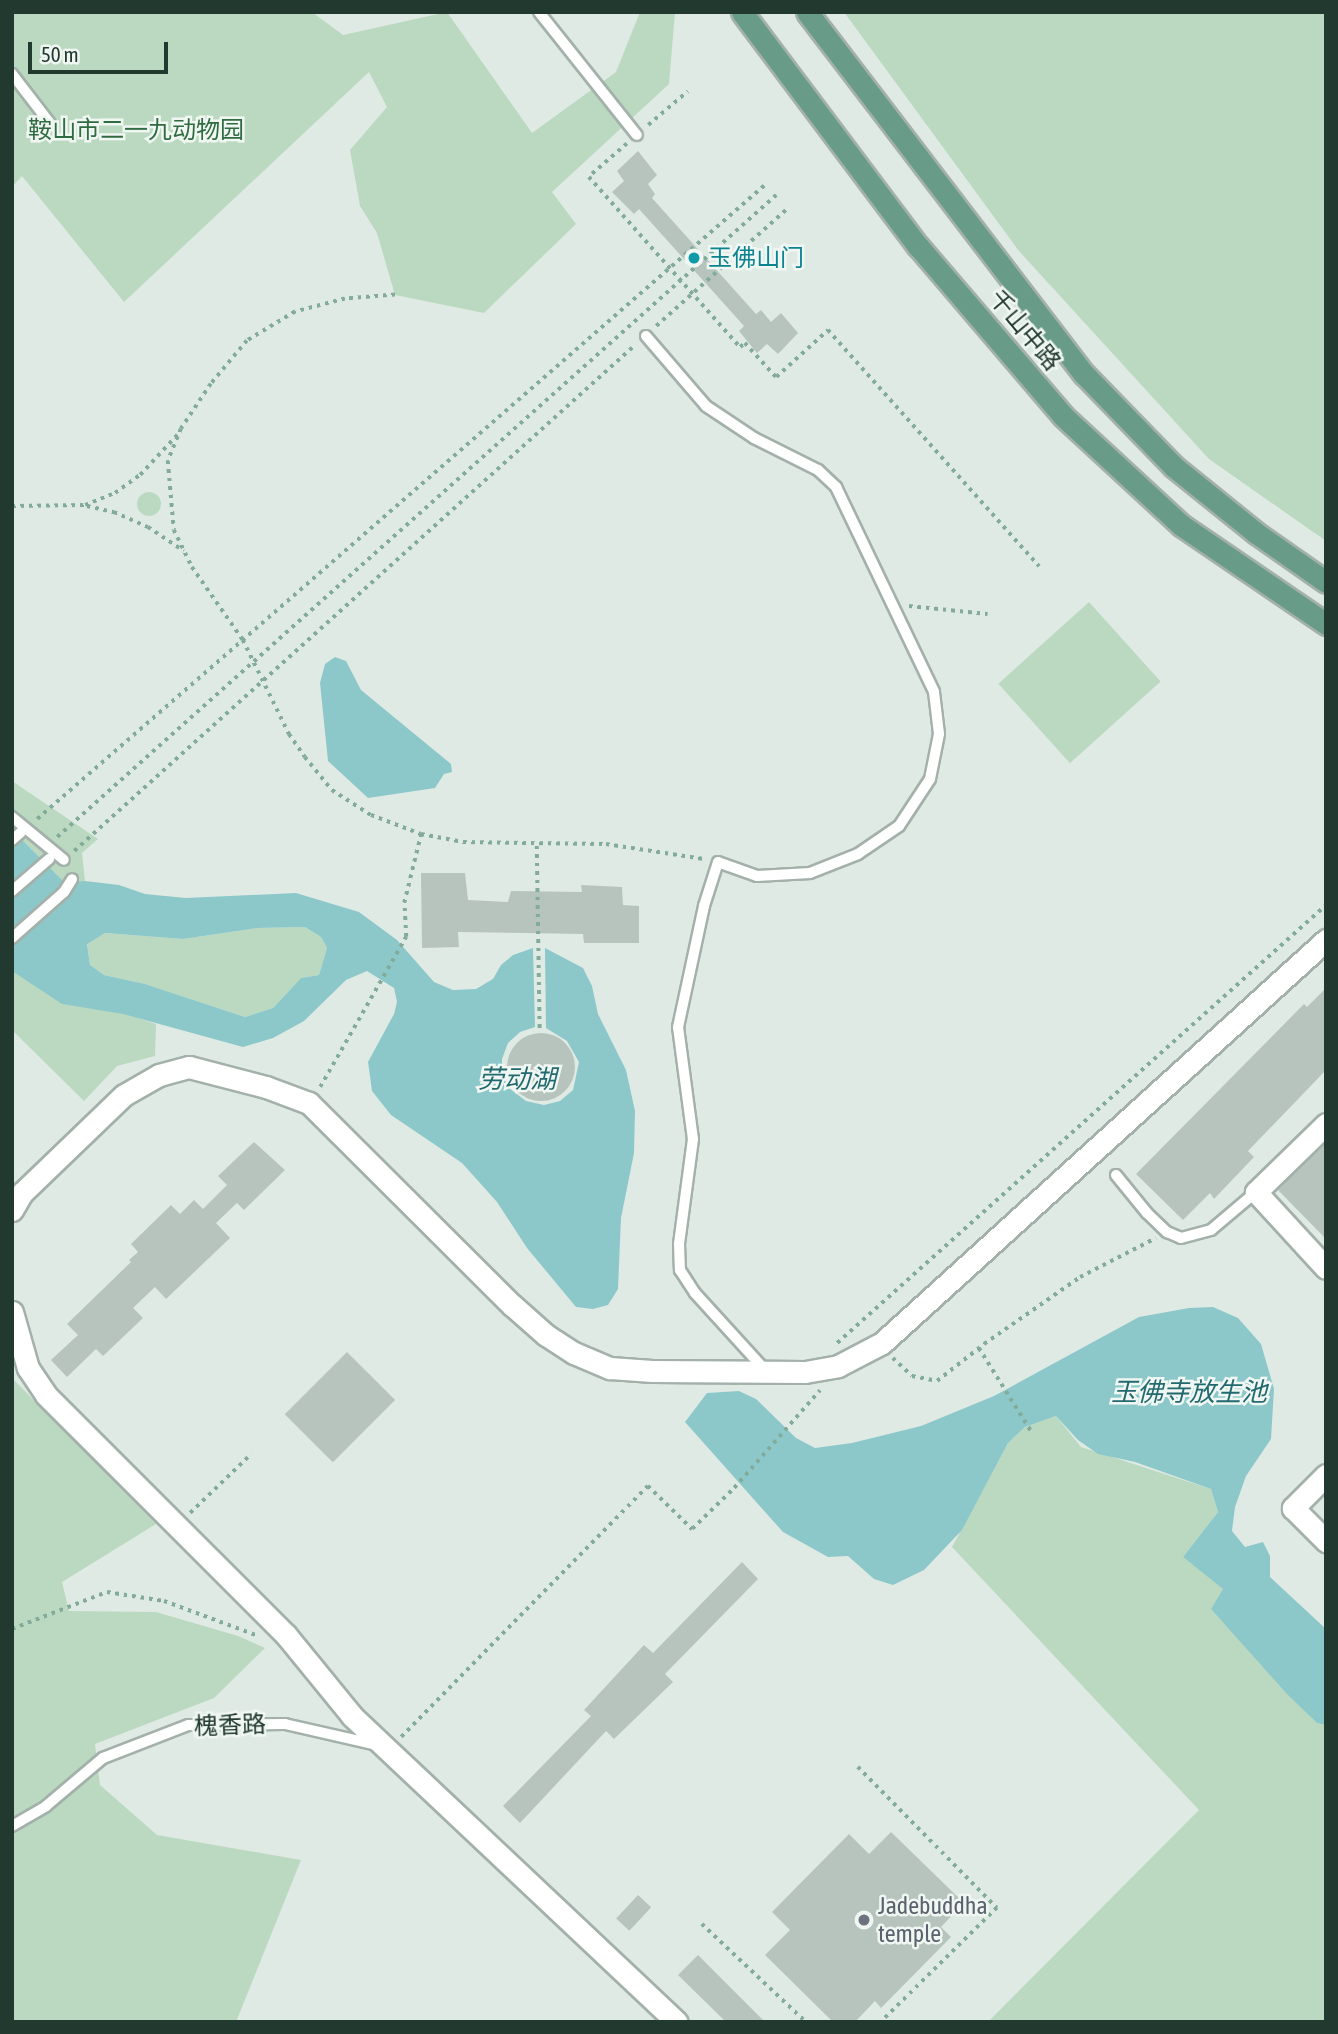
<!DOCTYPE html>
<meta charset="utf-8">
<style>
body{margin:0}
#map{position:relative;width:1338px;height:2034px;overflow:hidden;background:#e0eae4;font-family:"Asap Condensed","Noto Sans SC",sans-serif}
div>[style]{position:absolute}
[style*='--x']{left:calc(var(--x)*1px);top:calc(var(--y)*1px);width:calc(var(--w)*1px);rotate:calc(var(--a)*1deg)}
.green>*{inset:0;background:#bbd9c0;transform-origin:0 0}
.round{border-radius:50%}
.water>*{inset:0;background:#8cc8ca}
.pier>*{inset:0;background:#e0eae4}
.building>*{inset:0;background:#b6c4bd;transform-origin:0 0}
.path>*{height:3.5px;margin-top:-1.75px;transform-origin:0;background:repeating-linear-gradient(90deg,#83ab9a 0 3.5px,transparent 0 8.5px)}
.roads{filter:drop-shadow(2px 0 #a3b1aa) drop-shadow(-2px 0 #a3b1aa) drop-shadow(0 2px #a3b1aa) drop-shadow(0 -2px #a3b1aa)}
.service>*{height:10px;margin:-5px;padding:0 5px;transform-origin:5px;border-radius:5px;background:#fff}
.minor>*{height:21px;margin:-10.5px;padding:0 10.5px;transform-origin:10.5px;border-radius:10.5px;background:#fff}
.primary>*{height:21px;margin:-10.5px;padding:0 10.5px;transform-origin:10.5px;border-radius:10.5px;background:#689c89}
.dots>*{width:19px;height:19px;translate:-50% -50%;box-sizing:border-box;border:4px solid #f0f7f3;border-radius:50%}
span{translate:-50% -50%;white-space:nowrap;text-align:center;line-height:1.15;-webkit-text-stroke:5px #f0f7f3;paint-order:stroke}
.park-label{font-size:24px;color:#306c41}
.culture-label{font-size:24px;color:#0d838f}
.left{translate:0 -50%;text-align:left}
.street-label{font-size:24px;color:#223930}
.worship-label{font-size:24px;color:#5b616d}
.water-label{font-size:26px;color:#226a6f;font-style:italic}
.frame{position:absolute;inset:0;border:14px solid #223930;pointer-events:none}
.scale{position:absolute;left:28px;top:42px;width:140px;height:32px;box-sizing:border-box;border:4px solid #223930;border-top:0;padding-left:9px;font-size:21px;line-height:24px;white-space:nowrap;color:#223930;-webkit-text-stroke:5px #f0f7f3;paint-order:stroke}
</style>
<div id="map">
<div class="green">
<i style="clip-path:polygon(12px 12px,312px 12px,343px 35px,447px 12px,532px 133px,616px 72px,640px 12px,675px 12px,669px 84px,552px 192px,576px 224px,484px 313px,395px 295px,377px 233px,360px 206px,350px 150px,387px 107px,369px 72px,124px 302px,22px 176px,12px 187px)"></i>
<i style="clip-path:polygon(844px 12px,1326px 12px,1326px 541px,1209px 459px,1019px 251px)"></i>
<i class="round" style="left:137px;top:492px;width:24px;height:24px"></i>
<i style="left:1089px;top:602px;width:107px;height:122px;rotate:48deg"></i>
<i style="clip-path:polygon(12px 781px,98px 839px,82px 853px,85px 881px,31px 983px,156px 1024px,155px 1056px,117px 1066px,84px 1101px,12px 1030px)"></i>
<i style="clip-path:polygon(305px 927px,321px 937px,327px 948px,319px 975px,301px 978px,273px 1008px,245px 1017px,145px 984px,104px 975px,90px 965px,87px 943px,105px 933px,183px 939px,257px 928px)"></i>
<i style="clip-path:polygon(12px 1378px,156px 1524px,62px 1582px,69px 1611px,156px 1612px,238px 1636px,265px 1648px,214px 1698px,95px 1744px,100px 1785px,157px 1835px,301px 1860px,236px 2022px,12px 2022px)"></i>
<i style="clip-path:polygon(1056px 1416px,1081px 1447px,1211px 1489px,1218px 1512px,1183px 1557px,1224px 1589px,1211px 1609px,1317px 1723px,1326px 1725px,1326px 2022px,988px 2022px,1199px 1810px,952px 1547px,1008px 1443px,1025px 1427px)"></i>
</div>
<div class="water">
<i style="clip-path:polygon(335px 657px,346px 661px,361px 690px,451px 764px,452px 772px,444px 774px,435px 788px,368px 798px,328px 761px,320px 683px,325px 664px)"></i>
<i style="clip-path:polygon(evenodd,12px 830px,65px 883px,85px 881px,119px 885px,145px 894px,186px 898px,296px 893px,359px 912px,397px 940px,434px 982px,453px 990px,476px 989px,493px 979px,501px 965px,513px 955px,533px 948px,545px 948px,583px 968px,592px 986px,598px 1014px,626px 1070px,635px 1111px,634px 1153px,621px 1218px,618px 1289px,608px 1305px,593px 1309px,576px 1307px,527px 1248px,497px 1202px,462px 1163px,391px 1115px,372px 1091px,368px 1062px,394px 1014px,397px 1002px,394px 988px,367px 971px,346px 980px,304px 1021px,273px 1038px,243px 1047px,123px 1014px,62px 1004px,12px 971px,12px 830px,305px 927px,321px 937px,327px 948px,319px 975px,301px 978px,273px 1008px,245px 1017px,145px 984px,104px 975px,90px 965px,87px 944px,105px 933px,183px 939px,257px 928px,305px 927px)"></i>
<i style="clip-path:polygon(1213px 1307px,1238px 1318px,1261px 1344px,1274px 1389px,1271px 1439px,1246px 1476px,1235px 1507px,1232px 1531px,1245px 1547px,1263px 1542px,1270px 1556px,1270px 1577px,1326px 1629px,1326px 1725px,1317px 1723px,1287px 1694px,1211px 1609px,1223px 1589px,1183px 1557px,1218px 1512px,1211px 1489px,1135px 1462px,1098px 1454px,1078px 1440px,1056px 1416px,1025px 1427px,1008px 1443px,962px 1530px,924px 1570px,893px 1585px,874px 1579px,848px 1556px,828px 1557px,783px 1532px,685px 1422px,707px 1393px,739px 1391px,756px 1399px,796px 1438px,815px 1448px,852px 1443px,921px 1426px,994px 1396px,1139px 1317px,1189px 1308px)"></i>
</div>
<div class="pier">
<i style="clip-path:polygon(533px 948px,545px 948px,546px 1028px,567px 1041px,579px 1062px,573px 1090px,560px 1101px,544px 1105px,526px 1101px,510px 1089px,502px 1075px,502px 1059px,508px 1043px,520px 1032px,535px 1027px)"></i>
</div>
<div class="building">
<i style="clip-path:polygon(638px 151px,657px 175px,648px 184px,655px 194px,652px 198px,756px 314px,761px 310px,771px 322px,781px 313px,798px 333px,778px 354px,767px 344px,757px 353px,739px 331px,744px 326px,639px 209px,634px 214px,612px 192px,624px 181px,617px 171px)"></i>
<i style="clip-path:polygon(421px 873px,465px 873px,468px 900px,508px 902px,511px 891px,582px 892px,581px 885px,622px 887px,623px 905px,639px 906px,639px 943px,584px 943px,583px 934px,458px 932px,459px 947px,422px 948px)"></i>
<i style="clip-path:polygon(1326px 988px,1326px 1070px,1248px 1151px,1254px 1157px,1214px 1199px,1210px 1193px,1183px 1220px,1136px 1174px,1304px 1004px,1307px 1007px)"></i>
<i class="round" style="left:507px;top:1033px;width:68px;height:68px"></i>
<i style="clip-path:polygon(254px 1142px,285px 1170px,244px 1210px,237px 1203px,216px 1223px,230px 1238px,166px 1299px,155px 1287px,133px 1308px,143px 1318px,103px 1356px,96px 1349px,67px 1377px,51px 1360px,78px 1335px,67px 1324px,131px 1262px,129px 1260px,138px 1252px,131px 1244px,171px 1205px,180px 1214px,194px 1200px,203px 1209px,227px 1185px,218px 1176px)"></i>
<i style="clip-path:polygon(1326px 1143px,1326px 1239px,1278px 1190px)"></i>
<i style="left:347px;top:1352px;width:68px;height:88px;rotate:45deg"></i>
<i style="clip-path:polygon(742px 1562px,758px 1579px,665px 1674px,673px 1682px,614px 1739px,606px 1731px,520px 1823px,503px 1806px,591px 1716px,584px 1710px,644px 1645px,653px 1653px)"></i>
<i style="clip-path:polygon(891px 1832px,964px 1903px,941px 1927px,951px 1937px,881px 2008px,875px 2001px,855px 2022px,833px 2022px,765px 1955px,790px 1930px,772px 1912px,849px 1834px,869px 1854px)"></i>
<i style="left:638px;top:1895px;width:18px;height:32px;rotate:43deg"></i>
<i style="clip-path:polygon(698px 1955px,765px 2022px,726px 2022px,678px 1975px)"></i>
</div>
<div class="path">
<i style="--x:648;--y:125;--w:52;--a:-40.4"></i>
<i style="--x:627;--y:144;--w:50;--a:139"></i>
<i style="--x:589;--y:177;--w:227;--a:48.4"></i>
<i style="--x:740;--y:347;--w:6;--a:-39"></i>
<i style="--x:745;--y:343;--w:46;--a:47.6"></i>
<i style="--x:776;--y:377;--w:70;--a:-42.1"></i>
<i style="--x:828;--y:330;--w:317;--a:48.2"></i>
<i style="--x:395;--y:295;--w:50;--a:175.4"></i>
<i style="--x:345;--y:299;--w:52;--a:165.4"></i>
<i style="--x:295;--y:312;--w:56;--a:148.9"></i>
<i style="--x:247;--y:341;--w:56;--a:129.9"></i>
<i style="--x:211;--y:384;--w:54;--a:123.7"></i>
<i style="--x:181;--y:429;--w:35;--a:112"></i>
<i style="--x:168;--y:461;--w:69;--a:85"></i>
<i style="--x:174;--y:530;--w:41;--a:64.1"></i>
<i style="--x:192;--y:567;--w:89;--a:55.1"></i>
<i style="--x:243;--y:640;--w:105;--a:63.9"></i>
<i style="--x:289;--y:734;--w:28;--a:55"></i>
<i style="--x:305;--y:757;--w:43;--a:50.7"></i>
<i style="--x:332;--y:790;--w:46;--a:32.7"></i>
<i style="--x:371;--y:815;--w:53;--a:20.8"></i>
<i style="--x:421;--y:834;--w:43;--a:10.8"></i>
<i style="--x:463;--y:842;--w:143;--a:0.8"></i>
<i style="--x:606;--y:844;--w:99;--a:8.7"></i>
<i style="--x:656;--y:326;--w:177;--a:-41.8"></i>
<i style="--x:12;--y:506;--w:73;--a:-0.8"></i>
<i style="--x:85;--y:505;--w:32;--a:-22"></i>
<i style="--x:115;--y:493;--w:31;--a:-36"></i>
<i style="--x:140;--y:475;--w:56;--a:-47.2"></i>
<i style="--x:87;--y:506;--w:28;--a:13"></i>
<i style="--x:114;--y:512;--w:37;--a:24"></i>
<i style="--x:148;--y:527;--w:43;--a:33.7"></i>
<i style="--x:909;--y:606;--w:79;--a:5.8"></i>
<i style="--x:37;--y:819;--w:967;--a:-41.06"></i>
<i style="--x:57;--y:837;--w:964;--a:-41.76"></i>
<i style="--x:537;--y:846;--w:183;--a:89.1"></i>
<i style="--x:74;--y:851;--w:755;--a:-42.05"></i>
<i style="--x:320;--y:1087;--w:173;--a:-60.2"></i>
<i style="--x:406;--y:937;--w:34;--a:-93"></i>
<i style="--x:404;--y:903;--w:71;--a:-76.2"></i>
<i style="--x:837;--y:1343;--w:656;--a:-41.85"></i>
<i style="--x:979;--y:1348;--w:98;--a:57.9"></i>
<i style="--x:893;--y:1358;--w:26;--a:43"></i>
<i style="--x:912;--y:1376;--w:25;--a:11"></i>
<i style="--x:937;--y:1381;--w:60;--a:-38.2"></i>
<i style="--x:984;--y:1344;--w:117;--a:-34.9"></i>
<i style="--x:1080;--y:1277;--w:85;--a:-27.2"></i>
<i style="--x:190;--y:1513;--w:85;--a:-44"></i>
<i style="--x:12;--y:1629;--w:102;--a:-21.3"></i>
<i style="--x:107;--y:1592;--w:58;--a:9"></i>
<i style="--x:164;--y:1601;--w:100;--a:20.4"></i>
<i style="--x:401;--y:1737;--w:352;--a:-45.5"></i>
<i style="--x:648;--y:1486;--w:62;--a:44.3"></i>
<i style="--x:692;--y:1529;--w:59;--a:-44.3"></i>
<i style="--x:734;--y:1488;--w:130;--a:-48.7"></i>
<i style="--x:858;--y:1767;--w:198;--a:45.4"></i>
<i style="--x:997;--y:1908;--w:163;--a:135.5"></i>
<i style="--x:702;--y:1924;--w:143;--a:43.3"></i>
</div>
<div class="roads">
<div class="service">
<i style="--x:539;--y:12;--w:157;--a:51.5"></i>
<i style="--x:12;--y:74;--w:61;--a:52.4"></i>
<i style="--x:646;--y:336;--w:92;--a:49.4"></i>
<i style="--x:706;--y:406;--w:58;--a:33.7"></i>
<i style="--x:754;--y:438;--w:72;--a:26.6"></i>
<i style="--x:818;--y:470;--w:25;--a:43"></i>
<i style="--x:836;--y:487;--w:227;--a:64.4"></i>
<i style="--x:934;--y:692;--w:42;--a:83.2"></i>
<i style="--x:939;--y:734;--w:46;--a:101.3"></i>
<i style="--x:930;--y:779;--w:56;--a:123.4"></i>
<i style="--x:899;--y:826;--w:50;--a:145.7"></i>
<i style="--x:858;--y:854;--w:52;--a:158.4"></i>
<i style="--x:810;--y:873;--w:53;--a:176.8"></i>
<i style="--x:757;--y:876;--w:41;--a:-160.3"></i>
<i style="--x:718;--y:862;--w:46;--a:107.7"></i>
<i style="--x:704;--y:906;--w:124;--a:102.1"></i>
<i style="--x:678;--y:1027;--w:113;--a:82.4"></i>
<i style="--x:693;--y:1139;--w:106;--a:97.6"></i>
<i style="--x:679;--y:1244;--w:26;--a:88"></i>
<i style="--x:680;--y:1270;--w:27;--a:57"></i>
<i style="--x:695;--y:1293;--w:105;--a:47.7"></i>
<i style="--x:12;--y:817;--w:67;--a:39.6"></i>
<i style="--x:12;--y:840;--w:11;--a:-41"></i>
<i style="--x:12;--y:891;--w:49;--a:-40.9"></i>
<i style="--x:12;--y:938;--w:69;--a:-41.5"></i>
<i style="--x:64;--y:892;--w:15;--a:-58"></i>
<i style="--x:1116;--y:1175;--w:49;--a:50.8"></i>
<i style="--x:1147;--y:1213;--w:28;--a:44"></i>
<i style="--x:1167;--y:1232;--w:15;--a:23"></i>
<i style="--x:1181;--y:1238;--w:31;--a:-15"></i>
<i style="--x:1211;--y:1230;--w:59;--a:-40.2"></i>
<i style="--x:12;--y:1826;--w:39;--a:-30"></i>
<i style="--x:46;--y:1806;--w:75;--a:-40.1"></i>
<i style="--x:103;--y:1758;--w:91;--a:-21.2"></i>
<i style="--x:188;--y:1725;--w:97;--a:-0.6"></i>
<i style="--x:285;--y:1724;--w:94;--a:12.9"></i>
</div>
<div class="minor">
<i style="--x:1326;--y:1124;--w:98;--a:135.8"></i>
<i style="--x:1256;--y:1192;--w:103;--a:47.4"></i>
<i style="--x:12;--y:1210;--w:20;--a:-60"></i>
<i style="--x:22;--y:1193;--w:141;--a:-43.9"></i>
<i style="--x:124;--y:1095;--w:40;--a:-29.7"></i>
<i style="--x:159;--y:1075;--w:31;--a:-15"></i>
<i style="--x:189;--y:1067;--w:80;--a:14.6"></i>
<i style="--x:266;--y:1087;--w:46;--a:20.4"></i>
<i style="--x:309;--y:1103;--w:286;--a:44.9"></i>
<i style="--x:512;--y:1305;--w:45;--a:41.4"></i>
<i style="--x:546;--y:1335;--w:33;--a:33"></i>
<i style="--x:574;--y:1353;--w:39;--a:23"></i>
<i style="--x:610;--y:1368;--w:42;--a:4.1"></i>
<i style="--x:652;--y:1371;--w:153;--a:0.4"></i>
<i style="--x:805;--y:1372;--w:34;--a:-10"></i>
<i style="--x:838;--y:1366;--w:50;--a:-27.6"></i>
<i style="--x:882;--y:1343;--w:600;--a:-42.23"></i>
<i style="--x:12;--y:1312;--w:58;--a:74.1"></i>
<i style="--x:28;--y:1368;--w:32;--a:56"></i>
<i style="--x:46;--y:1395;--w:339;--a:45"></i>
<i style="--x:286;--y:1635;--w:104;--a:50.8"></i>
<i style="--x:352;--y:1716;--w:446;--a:43.3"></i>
<i style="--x:1326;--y:1475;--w:47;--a:135"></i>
<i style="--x:1293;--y:1508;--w:47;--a:45"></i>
</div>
<div class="primary">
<i style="--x:742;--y:12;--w:293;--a:53.1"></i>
<i style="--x:918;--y:246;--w:223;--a:49.5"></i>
<i style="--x:1063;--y:416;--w:161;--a:42.7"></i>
<i style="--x:1181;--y:525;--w:176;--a:34.3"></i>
<i style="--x:807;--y:12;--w:456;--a:52.6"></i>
<i style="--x:1084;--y:374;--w:128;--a:45.9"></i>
<i style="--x:1173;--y:466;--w:107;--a:38.9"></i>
<i style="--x:1256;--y:533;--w:85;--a:35"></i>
</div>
</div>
<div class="dots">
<i style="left:694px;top:258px;background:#0f9aa8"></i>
<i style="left:864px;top:1920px;background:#6b7280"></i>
</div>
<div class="park-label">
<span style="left:136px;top:130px">鞍山市二一九动物园</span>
</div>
<div class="culture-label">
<span class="left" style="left:708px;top:258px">玉佛山门</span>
</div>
<div class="street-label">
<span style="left:1025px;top:330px;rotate:50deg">千山中路</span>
<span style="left:230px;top:1725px;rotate:-2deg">槐香路</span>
</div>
<div class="worship-label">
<span class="left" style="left:878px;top:1920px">Jadebuddha<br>temple</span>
</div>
<div class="water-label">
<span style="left:517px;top:1080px">劳动湖</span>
<span style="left:1189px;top:1393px">玉佛寺放生池</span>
</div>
<div class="frame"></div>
<div class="scale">50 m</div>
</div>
